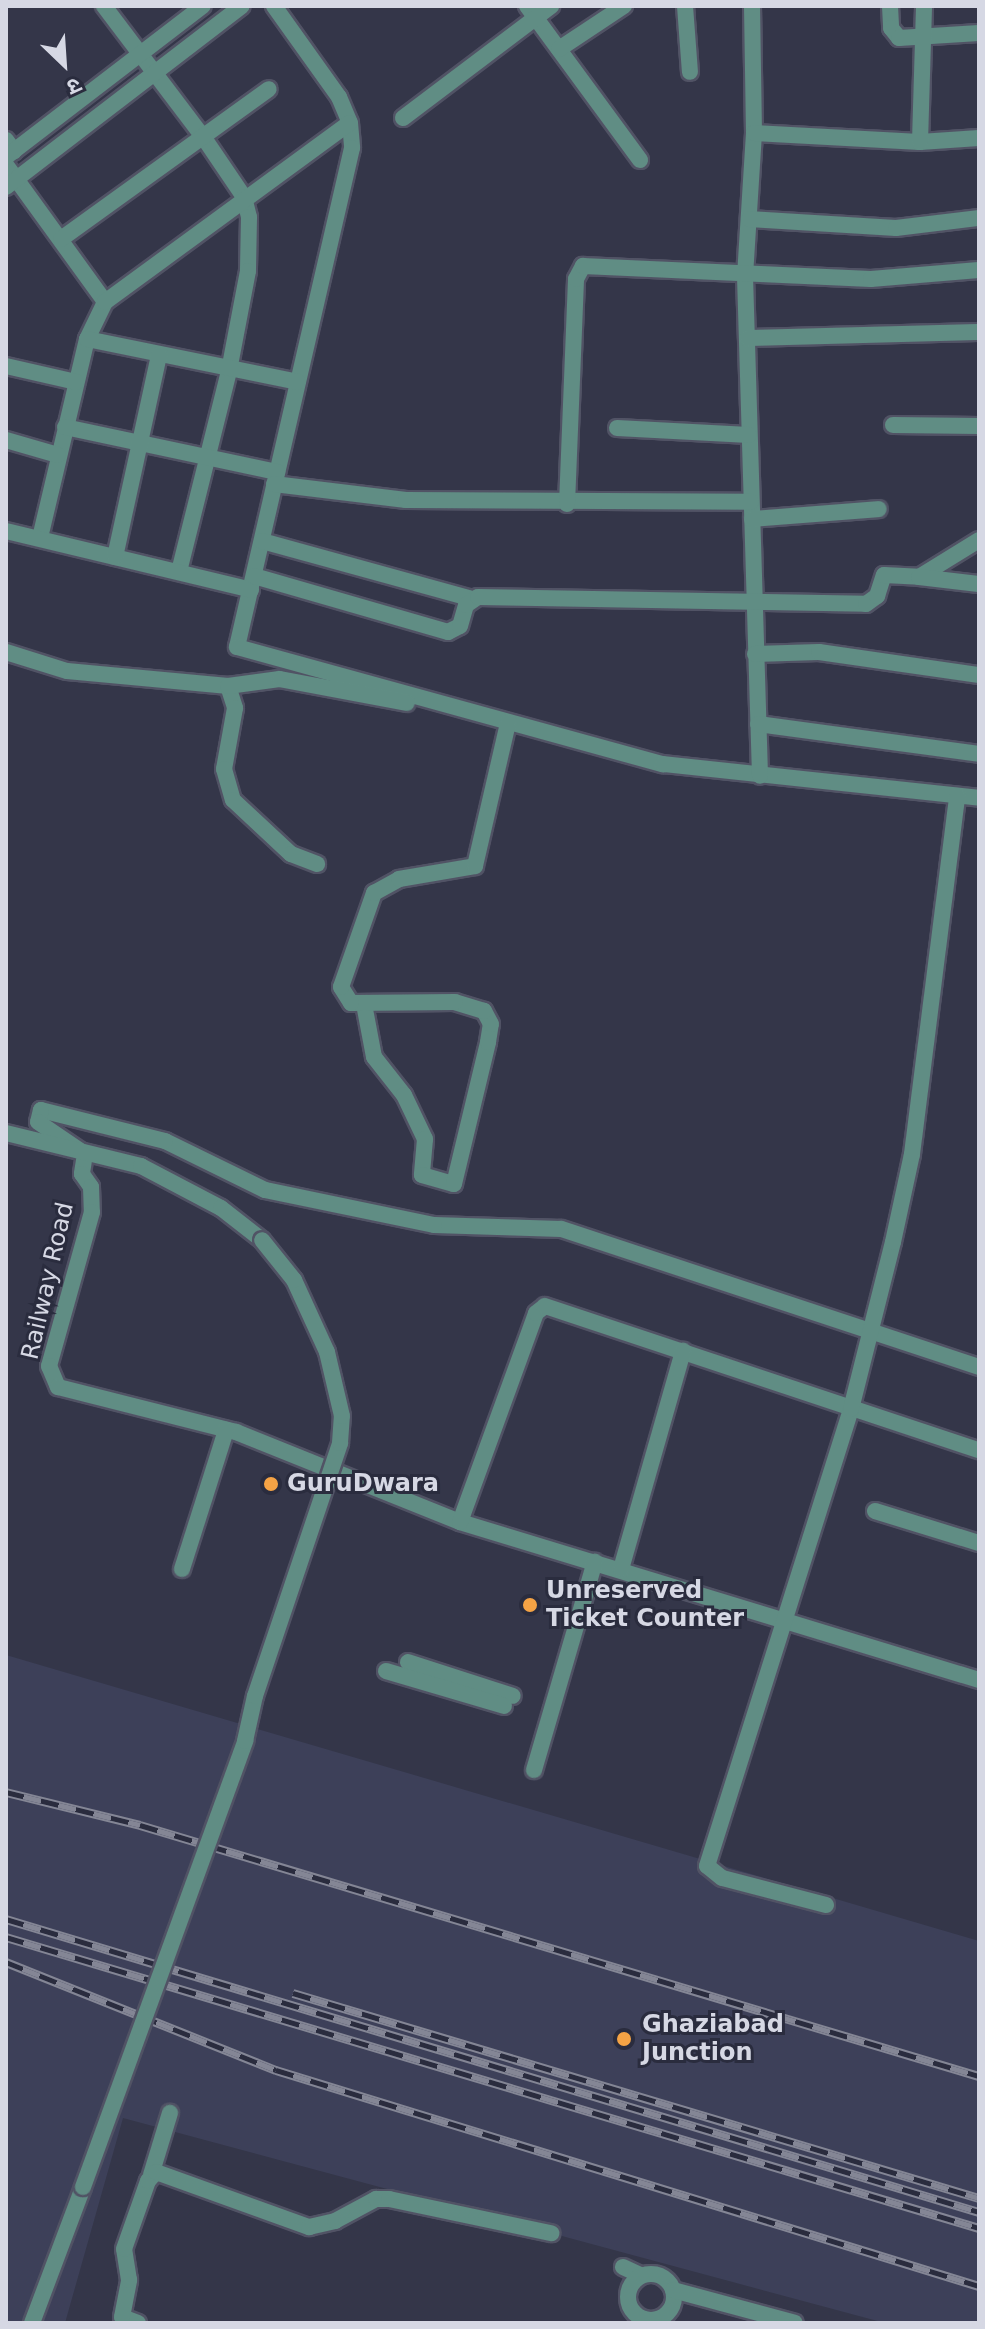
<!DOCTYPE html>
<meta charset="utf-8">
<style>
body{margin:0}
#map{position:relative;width:985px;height:2329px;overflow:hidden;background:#343649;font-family:"DejaVu Sans","Noto Sans Devanagari",sans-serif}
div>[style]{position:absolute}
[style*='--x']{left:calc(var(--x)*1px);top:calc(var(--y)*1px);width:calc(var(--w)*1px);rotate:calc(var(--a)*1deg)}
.built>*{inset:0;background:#3d4059}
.roads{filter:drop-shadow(2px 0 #515365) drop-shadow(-2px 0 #515365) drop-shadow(0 2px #515365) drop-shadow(0 -2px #515365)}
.minor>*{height:16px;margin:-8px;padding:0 8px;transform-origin:8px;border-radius:8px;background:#608d84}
.minor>.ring{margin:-8px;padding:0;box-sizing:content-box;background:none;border:16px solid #608d84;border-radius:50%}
.tertiary>*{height:16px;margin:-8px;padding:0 8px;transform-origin:8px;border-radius:8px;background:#608d84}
.rail>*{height:9px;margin-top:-4.5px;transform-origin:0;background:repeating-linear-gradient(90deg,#2a2c3e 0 18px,#848695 0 36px);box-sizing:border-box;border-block:2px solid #848695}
.bridges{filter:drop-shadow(2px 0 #515365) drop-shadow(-2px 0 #515365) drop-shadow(0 2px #515365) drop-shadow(0 -2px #515365)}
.tertiary-bridge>*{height:16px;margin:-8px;padding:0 8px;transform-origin:8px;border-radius:8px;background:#608d84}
.dots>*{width:22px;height:22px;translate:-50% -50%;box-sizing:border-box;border:4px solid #2a2c3e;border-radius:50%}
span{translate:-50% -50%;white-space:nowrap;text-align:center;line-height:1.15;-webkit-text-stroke:6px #2a2c3e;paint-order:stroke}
.street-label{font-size:24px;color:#d6d8e4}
.poi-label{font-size:24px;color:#d6d8e4;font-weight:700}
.left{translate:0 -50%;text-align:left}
.frame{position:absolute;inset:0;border:8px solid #d6d8e4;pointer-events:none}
.north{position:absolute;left:24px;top:24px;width:80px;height:80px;-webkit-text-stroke:6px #2a2c3e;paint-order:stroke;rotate:155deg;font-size:22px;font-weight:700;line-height:32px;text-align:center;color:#d6d8e4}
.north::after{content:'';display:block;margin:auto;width:28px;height:36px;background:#d6d8e4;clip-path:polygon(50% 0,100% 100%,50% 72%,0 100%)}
</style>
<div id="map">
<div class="built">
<i style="clip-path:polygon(6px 1655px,979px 1941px,979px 2323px,885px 2323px,123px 2118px,65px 2323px,6px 2323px)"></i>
</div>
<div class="roads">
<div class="minor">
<i style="--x:104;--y:6;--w:166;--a:52.9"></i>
<i style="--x:204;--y:138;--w:71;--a:55.9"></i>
<i style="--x:244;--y:197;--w:21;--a:76"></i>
<i style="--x:249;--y:217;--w:54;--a:91.1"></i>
<i style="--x:248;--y:271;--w:102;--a:100.8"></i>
<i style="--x:229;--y:371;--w:207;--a:104"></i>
<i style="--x:274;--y:6;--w:112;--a:54.5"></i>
<i style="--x:339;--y:97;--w:28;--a:67"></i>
<i style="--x:350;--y:123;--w:25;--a:85"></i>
<i style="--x:352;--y:148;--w:512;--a:102.98"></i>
<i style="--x:237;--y:647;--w:442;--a:15.4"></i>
<i style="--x:663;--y:764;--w:318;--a:6.1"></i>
<i style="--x:527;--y:6;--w:191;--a:53.7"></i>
<i style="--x:685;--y:6;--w:66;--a:85.7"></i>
<i style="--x:752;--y:6;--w:127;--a:89.1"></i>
<i style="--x:754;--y:133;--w:143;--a:93.6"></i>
<i style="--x:745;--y:276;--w:500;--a:88.28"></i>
<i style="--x:890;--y:6;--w:22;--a:87"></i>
<i style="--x:891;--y:28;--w:13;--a:51"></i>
<i style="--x:899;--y:38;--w:80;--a:-3.6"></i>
<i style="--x:559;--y:49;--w:78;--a:-33.5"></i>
<i style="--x:403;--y:118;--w:186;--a:-37.1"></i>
<i style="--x:754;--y:133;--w:166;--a:3.1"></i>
<i style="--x:920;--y:142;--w:59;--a:-3.9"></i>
<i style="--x:6;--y:140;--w:14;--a:54"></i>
<i style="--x:920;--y:142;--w:136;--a:-88.3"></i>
<i style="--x:6;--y:165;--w:169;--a:54.1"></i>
<i style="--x:105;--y:302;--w:41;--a:115.9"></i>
<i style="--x:87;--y:339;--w:204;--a:103.3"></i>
<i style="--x:749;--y:219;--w:147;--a:3.5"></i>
<i style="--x:896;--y:228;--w:84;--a:-6.9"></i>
<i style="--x:61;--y:239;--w:256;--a:-35.8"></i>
<i style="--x:105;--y:302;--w:303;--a:-36.2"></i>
<i style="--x:748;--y:338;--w:231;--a:-1.5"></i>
<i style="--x:87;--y:339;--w:215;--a:11.5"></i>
<i style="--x:6;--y:366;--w:72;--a:12.9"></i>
<i style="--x:893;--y:425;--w:86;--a:0.7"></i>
<i style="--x:65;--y:427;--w:217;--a:12"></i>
<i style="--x:617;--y:428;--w:132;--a:3"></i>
<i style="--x:6;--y:440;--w:54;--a:16.1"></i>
<i style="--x:274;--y:484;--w:133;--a:6.9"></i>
<i style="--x:406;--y:500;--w:345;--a:0.3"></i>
<i style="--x:567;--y:504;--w:225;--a:-87.7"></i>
<i style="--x:576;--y:279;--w:15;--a:-62"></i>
<i style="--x:583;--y:266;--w:288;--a:2.6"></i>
<i style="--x:871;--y:279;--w:108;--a:-4.8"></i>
<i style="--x:752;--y:519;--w:127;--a:-4.5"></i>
<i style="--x:6;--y:531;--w:252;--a:13.5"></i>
<i style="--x:262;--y:541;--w:218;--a:15.4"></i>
<i style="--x:115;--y:557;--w:207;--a:-77.7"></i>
<i style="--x:254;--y:576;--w:202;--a:16.1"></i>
<i style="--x:448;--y:632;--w:13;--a:-27"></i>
<i style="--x:460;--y:626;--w:22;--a:-74"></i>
<i style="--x:466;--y:605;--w:14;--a:-34"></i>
<i style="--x:478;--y:597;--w:388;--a:1"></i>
<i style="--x:866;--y:604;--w:14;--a:-36"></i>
<i style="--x:877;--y:596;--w:22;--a:-72"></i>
<i style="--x:884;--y:575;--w:35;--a:3"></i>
<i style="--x:919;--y:577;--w:70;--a:-31.7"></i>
<i style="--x:919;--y:577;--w:60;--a:6.7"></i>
<i style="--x:6;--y:652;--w:64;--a:17.3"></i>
<i style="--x:67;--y:671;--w:162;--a:5.3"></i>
<i style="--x:228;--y:686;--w:23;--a:72"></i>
<i style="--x:235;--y:708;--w:62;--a:100.2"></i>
<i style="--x:224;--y:769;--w:32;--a:74"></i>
<i style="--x:233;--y:800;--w:79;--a:43"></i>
<i style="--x:291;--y:854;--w:28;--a:21"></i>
<i style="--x:755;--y:654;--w:64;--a:-1.8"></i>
<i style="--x:819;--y:652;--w:162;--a:8.2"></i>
<i style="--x:228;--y:686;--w:52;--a:-7.7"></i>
<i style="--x:280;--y:679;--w:129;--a:10.7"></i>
<i style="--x:758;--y:724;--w:223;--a:7.7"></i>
<i style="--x:364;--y:1004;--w:54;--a:79.3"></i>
<i style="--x:374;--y:1057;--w:48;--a:51.7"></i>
<i style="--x:404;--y:1095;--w:49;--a:64.5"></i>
<i style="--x:425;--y:1139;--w:36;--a:95"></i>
<i style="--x:422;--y:1175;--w:33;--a:16"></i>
<i style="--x:454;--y:1184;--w:146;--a:-76.5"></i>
<i style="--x:488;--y:1042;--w:18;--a:-81"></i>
<i style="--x:491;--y:1024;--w:15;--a:-118"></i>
<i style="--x:484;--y:1011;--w:30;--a:-163"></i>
<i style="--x:455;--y:1002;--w:104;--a:179.4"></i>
<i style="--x:351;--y:1003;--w:19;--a:-122"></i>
<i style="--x:341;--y:987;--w:100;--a:-70.7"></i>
<i style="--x:374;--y:893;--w:29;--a:-29"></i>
<i style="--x:399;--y:879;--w:77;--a:-9.7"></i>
<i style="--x:475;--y:866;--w:147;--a:-77"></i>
<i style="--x:979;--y:1367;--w:440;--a:-161.7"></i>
<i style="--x:561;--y:1229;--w:127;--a:-178.2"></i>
<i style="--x:434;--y:1225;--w:173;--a:-168.3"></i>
<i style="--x:265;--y:1190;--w:111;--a:-153.9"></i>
<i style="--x:165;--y:1141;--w:128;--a:-166"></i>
<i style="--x:41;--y:1110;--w:12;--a:104"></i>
<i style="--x:38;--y:1122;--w:57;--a:34.2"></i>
<i style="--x:85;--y:1154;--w:20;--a:99"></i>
<i style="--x:82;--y:1174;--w:16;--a:55"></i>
<i style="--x:91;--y:1187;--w:25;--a:88"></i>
<i style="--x:92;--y:1212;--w:160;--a:105.6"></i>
<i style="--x:49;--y:1366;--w:23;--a:67"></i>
<i style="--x:58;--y:1387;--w:184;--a:14.2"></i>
<i style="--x:236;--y:1432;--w:241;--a:21.9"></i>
<i style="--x:460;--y:1522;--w:543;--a:16.93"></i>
<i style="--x:875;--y:1511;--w:109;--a:17.1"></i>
<i style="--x:460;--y:1522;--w:222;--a:-70"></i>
<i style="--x:536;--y:1313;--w:11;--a:-38"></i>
<i style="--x:545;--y:1306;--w:457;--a:18.4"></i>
<i style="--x:182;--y:1569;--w:146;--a:-72.4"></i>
<i style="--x:621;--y:1569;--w:227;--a:-74.1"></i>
<i style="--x:408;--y:1662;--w:110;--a:17.9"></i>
<i style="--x:386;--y:1671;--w:123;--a:16.5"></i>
<i style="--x:534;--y:1770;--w:217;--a:-73.7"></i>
<i style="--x:826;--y:1905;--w:107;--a:-165.4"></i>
<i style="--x:722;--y:1878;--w:19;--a:-141"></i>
<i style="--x:707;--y:1866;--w:479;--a:-72.5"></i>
<i style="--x:851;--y:1409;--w:172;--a:-75.9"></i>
<i style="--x:893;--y:1242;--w:90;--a:-77.8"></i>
<i style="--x:912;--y:1154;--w:361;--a:-82.8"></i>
<i style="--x:151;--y:2175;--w:65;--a:-73"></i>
<i style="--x:623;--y:2267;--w:19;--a:25"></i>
<i class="ring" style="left:628px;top:2274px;width:30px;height:30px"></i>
<i style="--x:673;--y:2290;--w:126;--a:15.1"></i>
<i style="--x:138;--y:2323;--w:17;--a:-159"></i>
<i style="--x:122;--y:2317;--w:38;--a:-79"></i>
<i style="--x:129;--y:2280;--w:31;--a:-99"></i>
<i style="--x:124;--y:2249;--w:72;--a:-70.6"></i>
<i style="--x:148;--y:2181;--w:12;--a:-48"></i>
<i style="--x:156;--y:2172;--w:163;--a:19.8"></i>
<i style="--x:309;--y:2227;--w:27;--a:-13"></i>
<i style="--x:335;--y:2221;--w:47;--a:-28.2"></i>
<i style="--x:376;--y:2199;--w:13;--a:0"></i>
<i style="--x:389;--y:2199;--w:166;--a:11.9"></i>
</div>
<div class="tertiary">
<i style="--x:6;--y:157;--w:248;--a:-37.5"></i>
<i style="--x:6;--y:187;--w:297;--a:-37.5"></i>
<i style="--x:6;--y:1133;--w:139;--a:13.7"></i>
<i style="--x:141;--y:1166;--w:90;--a:27.7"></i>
<i style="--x:221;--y:1208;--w:52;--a:38"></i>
<i style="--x:32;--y:2323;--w:145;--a:-69.4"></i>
</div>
</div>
<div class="rail">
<i style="--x:6;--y:1792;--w:138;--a:13.8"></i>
<i style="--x:140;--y:1825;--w:876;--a:16.66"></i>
<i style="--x:6;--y:1919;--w:1016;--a:16.76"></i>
<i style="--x:6;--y:1937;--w:1016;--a:16.65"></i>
<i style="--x:6;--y:1962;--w:291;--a:21.8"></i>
<i style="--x:276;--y:2070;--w:735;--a:17.08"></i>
<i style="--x:293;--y:1993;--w:716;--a:16.64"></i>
</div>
<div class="bridges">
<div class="tertiary-bridge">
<i style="--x:83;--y:2187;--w:475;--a:-70"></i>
<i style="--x:245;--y:1741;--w:46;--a:-77.5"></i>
<i style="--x:255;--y:1696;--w:267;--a:-71.4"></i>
<i style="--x:340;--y:1443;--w:27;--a:-86"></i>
<i style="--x:342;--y:1416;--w:66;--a:-103.2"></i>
<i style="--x:327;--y:1352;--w:79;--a:-114.6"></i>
<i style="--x:294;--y:1280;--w:51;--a:-128.7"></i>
</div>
</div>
<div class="dots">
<i style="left:271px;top:1484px;background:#f5a345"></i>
<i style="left:530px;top:1605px;background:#f5a345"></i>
<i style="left:624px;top:2039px;background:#f5a345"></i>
</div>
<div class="street-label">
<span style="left:48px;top:1281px;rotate:-77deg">Railway Road</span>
</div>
<div class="poi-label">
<span class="left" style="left:287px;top:1484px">GuruDwara</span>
<span class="left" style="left:546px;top:1605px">Unreserved<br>Ticket Counter</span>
<span class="left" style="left:642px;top:2039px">Ghaziabad<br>Junction</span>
</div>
<div class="frame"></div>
<div class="north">उ</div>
</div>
